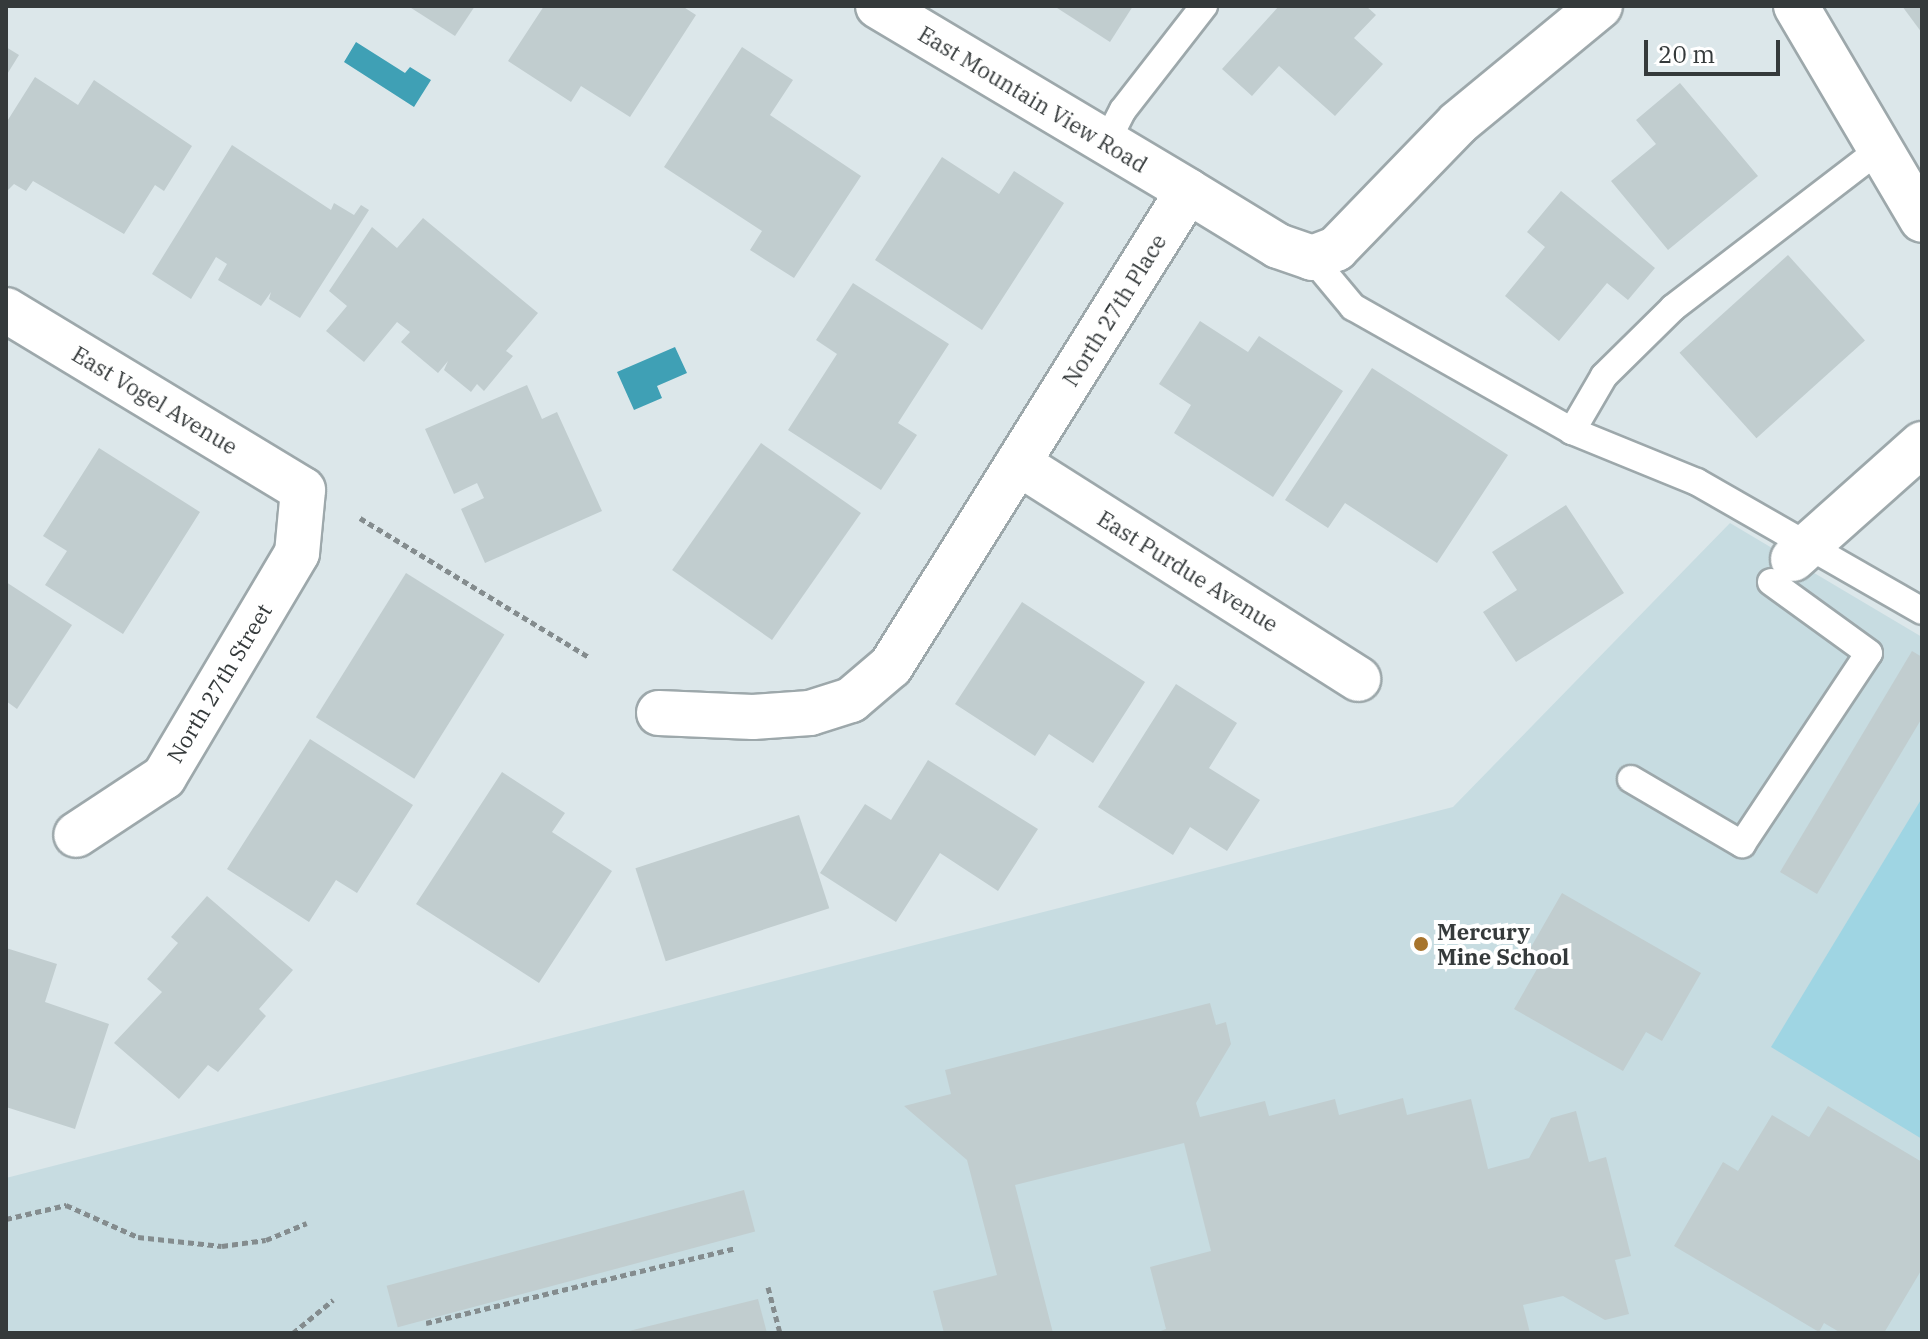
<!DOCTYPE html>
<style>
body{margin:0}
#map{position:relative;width:1928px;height:1339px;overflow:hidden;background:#dce7ea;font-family:"IBM Plex Serif",serif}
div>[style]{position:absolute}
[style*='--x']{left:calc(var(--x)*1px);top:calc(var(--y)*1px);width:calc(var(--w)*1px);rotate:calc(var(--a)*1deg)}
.built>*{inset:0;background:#c7dce1}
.green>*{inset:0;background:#9fd5e3}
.water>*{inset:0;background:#3fa0b5}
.building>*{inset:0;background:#c1cdcf;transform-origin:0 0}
.path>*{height:5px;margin-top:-2.5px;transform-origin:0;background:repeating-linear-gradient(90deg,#848c8e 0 6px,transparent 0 10px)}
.roads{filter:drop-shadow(2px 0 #9da8ab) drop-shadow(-2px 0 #9da8ab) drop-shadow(0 2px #9da8ab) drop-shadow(0 -2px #9da8ab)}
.lane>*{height:26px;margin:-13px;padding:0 13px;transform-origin:13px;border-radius:13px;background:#fff}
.street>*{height:44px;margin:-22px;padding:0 22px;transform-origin:22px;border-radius:22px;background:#fff}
.dots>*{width:22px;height:22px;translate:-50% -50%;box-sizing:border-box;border:4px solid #fff;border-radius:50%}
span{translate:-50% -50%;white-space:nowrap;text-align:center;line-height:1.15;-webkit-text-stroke:8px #fff;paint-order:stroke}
.street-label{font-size:22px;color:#353a3b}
.poi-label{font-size:22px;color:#353a3b;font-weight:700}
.left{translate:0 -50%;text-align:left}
.frame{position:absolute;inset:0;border:8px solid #353a3b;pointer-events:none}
.scale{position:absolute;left:1644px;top:40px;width:136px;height:36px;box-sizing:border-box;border:4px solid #353a3b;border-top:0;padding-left:10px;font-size:24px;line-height:28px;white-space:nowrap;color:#353a3b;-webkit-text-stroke:6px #fff;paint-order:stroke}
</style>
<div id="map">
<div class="built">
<i style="clip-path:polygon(1730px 523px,1922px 637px,1922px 1333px,6px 1333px,6px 1178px,1453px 807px)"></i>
</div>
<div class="green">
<i style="clip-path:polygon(1922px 798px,1922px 1139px,1771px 1047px)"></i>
</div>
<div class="water">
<i style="clip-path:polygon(356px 42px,405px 73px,410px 67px,431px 80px,414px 107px,344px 62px)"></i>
<i style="clip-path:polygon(675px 347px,687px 373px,657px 386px,662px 398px,634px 410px,617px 372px)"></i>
</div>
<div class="building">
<i style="clip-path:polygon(408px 6px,475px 6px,455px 36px)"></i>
<i style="clip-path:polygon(544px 6px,682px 6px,696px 15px,630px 117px,581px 86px,571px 102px,508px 61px)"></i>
<i style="clip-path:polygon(1054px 6px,1133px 6px,1110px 42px)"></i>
<i style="clip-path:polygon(1279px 6px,1366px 6px,1376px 15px,1354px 38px,1383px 64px,1335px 116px,1279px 66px,1252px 96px,1222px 69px)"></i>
<i style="clip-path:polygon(1902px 6px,1922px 6px,1922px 33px)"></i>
<i style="clip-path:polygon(6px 47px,19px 55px,6px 76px)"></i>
<i style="clip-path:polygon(742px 47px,793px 80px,770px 115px,861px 176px,794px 278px,750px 250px,762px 231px,664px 167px)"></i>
<i style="clip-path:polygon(35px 77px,78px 105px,94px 80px,192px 146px,164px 191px,155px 185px,124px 234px,33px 181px,26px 191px,14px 184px,6px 192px,6px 123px)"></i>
<i style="clip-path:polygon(1680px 83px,1758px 176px,1668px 250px,1611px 181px,1656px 144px,1636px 120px)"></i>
<i style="clip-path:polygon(232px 145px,331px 210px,334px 203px,354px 215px,361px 205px,369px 210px,300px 318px,269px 299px,271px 292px,261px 306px,218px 280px,227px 264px,216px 257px,191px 299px,152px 274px)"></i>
<i style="clip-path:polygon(942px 157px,999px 194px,1014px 171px,1064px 203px,982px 330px,875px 260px)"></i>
<i style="clip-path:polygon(1561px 191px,1655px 268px,1628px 300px,1607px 283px,1559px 341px,1505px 296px,1545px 247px,1527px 232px)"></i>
<i style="clip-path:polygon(423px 218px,538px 313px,506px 351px,513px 356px,484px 391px,477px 384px,471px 392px,444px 370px,448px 361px,438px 373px,401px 342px,410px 332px,397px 322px,364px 362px,326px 331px,347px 306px,329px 291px,372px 227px,397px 248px)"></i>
<i style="left:1788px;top:255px;width:115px;height:146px;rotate:48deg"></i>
<i style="clip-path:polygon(853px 283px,949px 344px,898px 423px,917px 435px,881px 490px,788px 430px,837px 354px,816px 340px)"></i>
<i style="clip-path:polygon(1200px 321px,1248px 352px,1259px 336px,1343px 391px,1273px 497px,1174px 433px,1191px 405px,1159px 384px)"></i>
<i style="clip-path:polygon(1372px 368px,1508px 455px,1437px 563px,1345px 503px,1328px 528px,1285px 500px)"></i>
<i style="clip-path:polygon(527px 385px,542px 419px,557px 412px,602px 511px,485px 563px,461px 509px,484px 498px,477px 483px,454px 494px,425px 429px)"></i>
<i style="left:761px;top:443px;width:122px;height:155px;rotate:35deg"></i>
<i style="clip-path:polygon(99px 448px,200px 512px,123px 634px,45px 585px,67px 551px,43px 536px)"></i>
<i style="clip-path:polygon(1566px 505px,1624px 593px,1516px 662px,1483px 612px,1517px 590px,1492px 552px)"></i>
<i style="left:406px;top:573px;width:116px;height:170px;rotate:32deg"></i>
<i style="clip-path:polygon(6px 582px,72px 625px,17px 709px,6px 701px)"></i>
<i style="clip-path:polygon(1022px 602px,1145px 682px,1093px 763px,1049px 734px,1035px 756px,955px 704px)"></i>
<i style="clip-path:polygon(1912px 651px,1922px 657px,1922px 718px,1817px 894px,1780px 872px)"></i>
<i style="clip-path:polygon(1176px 684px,1237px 723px,1209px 768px,1260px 800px,1227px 851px,1190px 827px,1173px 855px,1098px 807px)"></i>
<i style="clip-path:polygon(310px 739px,413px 805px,357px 893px,336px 880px,309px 922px,227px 869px)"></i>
<i style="clip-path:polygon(928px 760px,1038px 829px,998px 891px,940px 853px,896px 922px,820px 873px,865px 804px,891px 820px)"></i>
<i style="clip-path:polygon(502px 772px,565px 813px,552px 832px,612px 871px,539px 983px,416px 904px)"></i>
<i style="left:799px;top:815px;width:98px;height:172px;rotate:72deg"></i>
<i style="clip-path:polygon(1562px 893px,1701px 973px,1662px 1041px,1646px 1032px,1623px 1071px,1514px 1009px,1537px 969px,1523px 961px)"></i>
<i style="clip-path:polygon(207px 896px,293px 970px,259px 1009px,266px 1016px,218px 1072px,208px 1065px,179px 1099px,114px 1043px,162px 992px,147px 979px,178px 943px,171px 937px)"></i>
<i style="clip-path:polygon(6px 948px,57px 964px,45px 1002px,109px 1024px,75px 1129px,6px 1107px)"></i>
<i style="clip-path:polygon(1210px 1003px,1216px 1025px,1226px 1022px,1231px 1044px,1196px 1103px,1200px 1117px,1265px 1101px,1269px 1116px,1335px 1099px,1339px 1115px,1403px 1098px,1407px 1115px,1471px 1099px,1488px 1169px,1529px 1158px,1551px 1118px,1576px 1111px,1589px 1162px,1606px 1157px,1631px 1256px,1615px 1260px,1629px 1314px,1605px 1320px,1563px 1296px,1523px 1305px,1530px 1333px,1155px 1333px,1166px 1329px,1150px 1267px,1211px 1251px,1184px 1143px,1015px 1185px,1053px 1333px,944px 1333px,933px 1291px,997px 1275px,967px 1160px,904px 1106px,951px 1094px,945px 1070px)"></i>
<i style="clip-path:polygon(1828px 1106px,1922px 1162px,1922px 1269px,1884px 1333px,1841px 1333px,1824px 1323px,1819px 1332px,1674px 1246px,1723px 1162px,1738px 1171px,1772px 1115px,1809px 1137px)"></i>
<i style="left:744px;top:1190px;width:43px;height:370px;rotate:75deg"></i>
<i style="clip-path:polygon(758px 1299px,767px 1333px,625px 1333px,625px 1332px)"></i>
</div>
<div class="path">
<i style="--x:360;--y:518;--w:268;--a:31.3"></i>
<i style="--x:6;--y:1219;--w:62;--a:-13.1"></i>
<i style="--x:66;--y:1205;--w:79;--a:24"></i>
<i style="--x:138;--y:1237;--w:84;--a:6.1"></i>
<i style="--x:222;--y:1246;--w:44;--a:-7.8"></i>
<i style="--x:266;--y:1240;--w:44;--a:-22.5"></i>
<i style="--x:768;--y:1287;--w:48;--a:75.4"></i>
<i style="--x:426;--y:1323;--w:319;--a:-13.6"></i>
<i style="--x:293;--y:1333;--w:52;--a:-39.5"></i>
</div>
<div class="roads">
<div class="lane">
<i style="--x:1106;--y:143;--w:37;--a:-63"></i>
<i style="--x:1123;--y:110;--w:132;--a:-52.1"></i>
<i style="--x:1880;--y:149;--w:261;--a:142.5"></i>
<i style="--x:1673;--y:308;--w:97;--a:135.4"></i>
<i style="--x:1604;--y:376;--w:64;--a:120.2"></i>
<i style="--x:1572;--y:431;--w:135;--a:22.2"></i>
<i style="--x:1697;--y:482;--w:259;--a:29.8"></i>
<i style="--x:1312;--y:258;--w:64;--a:50.1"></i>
<i style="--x:1353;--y:307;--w:252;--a:29.5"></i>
<i style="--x:1631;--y:779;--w:129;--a:30.4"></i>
<i style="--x:1742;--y:844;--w:229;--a:-56.4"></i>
<i style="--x:1869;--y:653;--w:121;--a:-144.1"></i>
</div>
<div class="street">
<i style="--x:878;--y:6;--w:361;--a:30.8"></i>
<i style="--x:1796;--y:6;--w:248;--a:59.5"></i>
<i style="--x:6;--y:310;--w:347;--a:31.2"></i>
<i style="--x:303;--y:490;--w:63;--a:95.4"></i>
<i style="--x:297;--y:553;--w:261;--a:120.7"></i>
<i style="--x:164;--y:777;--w:105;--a:146.6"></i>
<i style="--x:1018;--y:463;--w:403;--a:32.4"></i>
<i style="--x:1793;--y:559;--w:173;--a:-41.7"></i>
<i style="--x:659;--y:713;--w:94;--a:2.4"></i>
<i style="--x:753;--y:717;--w:57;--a:-4"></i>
<i style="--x:810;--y:713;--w:43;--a:-17.6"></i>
<i style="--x:851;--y:700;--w:52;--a:-40.4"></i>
<i style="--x:891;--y:666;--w:560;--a:-57.98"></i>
<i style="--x:1188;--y:191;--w:105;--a:31.4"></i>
<i style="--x:1278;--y:246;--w:36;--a:19"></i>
<i style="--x:1312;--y:258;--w:26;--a:-21"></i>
<i style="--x:1336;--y:249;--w:175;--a:-45.9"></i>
<i style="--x:1458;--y:123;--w:184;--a:-39.5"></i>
</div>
</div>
<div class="dots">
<i style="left:1421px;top:944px;background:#a7742c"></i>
</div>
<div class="street-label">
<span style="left:1033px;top:99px;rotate:31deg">East Mountain View Road</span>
<span style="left:1114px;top:310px;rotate:-58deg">North 27th Place</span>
<span style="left:155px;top:400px;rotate:31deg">East Vogel Avenue</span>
<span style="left:1188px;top:571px;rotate:32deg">East Purdue Avenue</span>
<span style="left:219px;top:683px;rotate:-59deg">North 27th Street</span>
</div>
<div class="poi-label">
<span class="left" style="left:1437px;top:944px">Mercury<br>Mine School</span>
</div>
<div class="frame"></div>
<div class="scale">20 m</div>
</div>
